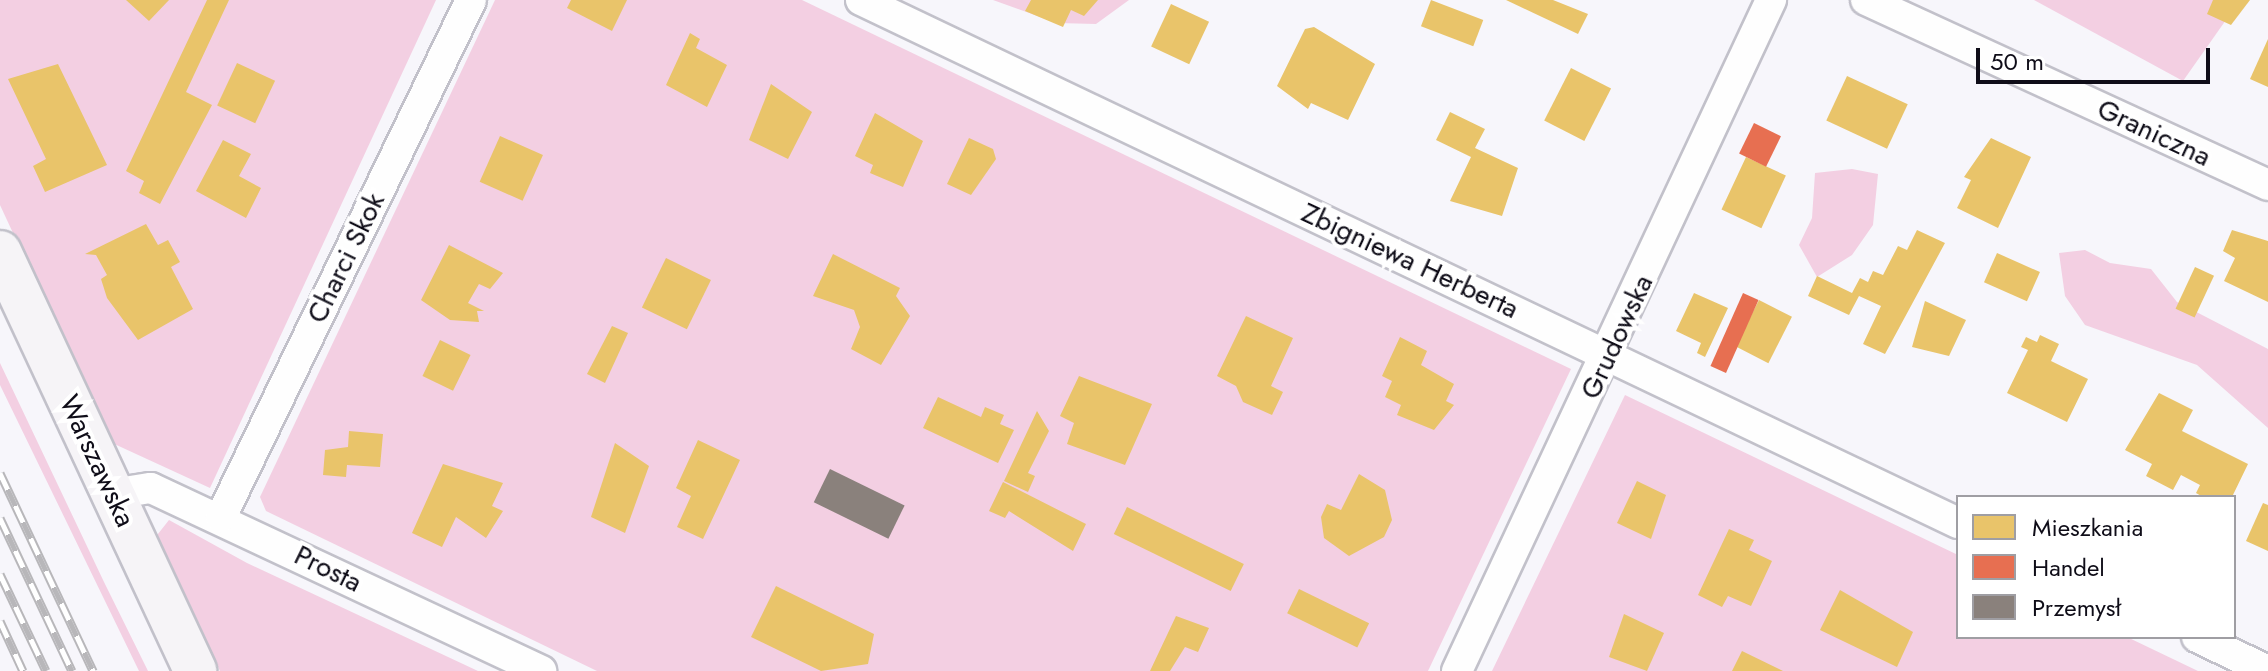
<!DOCTYPE html>
<meta charset="utf-8">
<style>
body{margin:0}
#map{position:relative;width:2268px;height:671px;overflow:hidden;background:#f7f6fb;font-family:Jost,sans-serif}
div>[style]{position:absolute}
[style*='--x']{left:calc(var(--x)*1px);top:calc(var(--y)*1px);width:calc(var(--w)*1px);rotate:calc(var(--a)*1deg)}
.green>*{inset:0;background:#f3cfe2}
.homes>*{inset:0;background:#e9c46a;transform-origin:0 0}
.shops>*{inset:0;background:#e76f51;transform-origin:0 0}
.industry>*{inset:0;background:#8a817c;transform-origin:0 0}
.roads{filter:drop-shadow(2px 0 #c2c1ca) drop-shadow(-2px 0 #c2c1ca) drop-shadow(0 2px #c2c1ca) drop-shadow(0 -2px #c2c1ca)}
.street>*{height:30px;margin:-15px;padding:0 15px;transform-origin:15px;border-radius:15px;background:#fefefe}
.secondary>*{height:42px;margin:-21px;padding:0 21px;transform-origin:21px;border-radius:21px;background:#f6f4f7}
.rail>*{height:9px;margin-top:-4.5px;transform-origin:0;background:repeating-linear-gradient(90deg,#fff 0 18px,#b8b7ba 0 36px);box-sizing:border-box;border-block:2px solid #b8b7ba}
span{translate:-50% -50%;white-space:nowrap;text-align:center;line-height:1.15;-webkit-text-stroke:8px #fff;paint-order:stroke}
.street-label{font-size:28px;color:#0f0d18}
.legend{position:absolute;left:1956px;top:495px;width:280px;height:144px;box-sizing:border-box;background:#fff;border:2px solid #9f9ea3;margin:0;padding:10px 14px;list-style:none;font-size:24px;color:#0f0d18}
.legend li{display:flex;align-items:center;gap:16px;height:40px}
.legend b{width:40px;border:2px solid #9f9ea3}
.scale{position:absolute;left:1976px;top:48px;width:234px;height:36px;box-sizing:border-box;border:4px solid #0f0d18;border-top:0;padding-left:10px;font-size:24px;line-height:28px;white-space:nowrap;color:#0f0d18;-webkit-text-stroke:6px #fff;paint-order:stroke}
</style>
<div id="map">
<div class="green">
<i style="clip-path:polygon(0 0,436px 0,210px 488px,110px 442px,0 205px)"></i>
<i style="clip-path:polygon(495px 0,802px 0,1571px 369px,1428px 671px,597px 671px,266px 511px,260px 497px)"></i>
<i style="clip-path:polygon(993px 0,1129px 0,1096px 24px,1057px 23px)"></i>
<i style="clip-path:polygon(2034px 0,2240px 0,2183px 81px)"></i>
<i style="clip-path:polygon(1852px 169px,1878px 174px,1873px 225px,1852px 255px,1817px 277px,1799px 245px,1812px 218px,1815px 173px)"></i>
<i style="clip-path:polygon(2085px 250px,2110px 263px,2151px 269px,2177px 302px,2268px 349px,2268px 428px,2197px 365px,2085px 325px,2065px 296px,2059px 253px)"></i>
<i style="clip-path:polygon(0 363px,104px 582px,148px 671px,139px 671px,0 385px)"></i>
<i style="clip-path:polygon(1625px 395px,1958px 555px,1958px 637px,2127px 637px,2198px 671px,1492px 671px)"></i>
<i style="clip-path:polygon(169px 520px,247px 563px,478px 671px,220px 671px,154px 539px)"></i>
</div>
<div class="homes">
<i style="clip-path:polygon(126px 0,169px 0,149px 21px)"></i>
<i style="clip-path:polygon(207px 0,229px 0,186px 92px,212px 105px,160px 204px,139px 193px,144px 181px,126px 171px)"></i>
<i style="clip-path:polygon(571px 0,627px 0,612px 31px,567px 8px)"></i>
<i style="clip-path:polygon(1031px 0,1098px 0,1084px 16px,1071px 10px,1063px 27px,1025px 11px)"></i>
<i style="left:1431px;top:0;width:56px;height:28px;rotate:21deg"></i>
<i style="clip-path:polygon(1506px 0,1553px 0,1588px 14px,1578px 34px)"></i>
<i style="clip-path:polygon(2213px 0,2250px 0,2231px 25px,2207px 14px)"></i>
<i style="left:1171px;top:4px;width:42px;height:47px;rotate:25deg"></i>
<i style="clip-path:polygon(1314px 27px,1375px 64px,1348px 120px,1311px 103px,1308px 109px,1277px 86px,1305px 29px)"></i>
<i style="clip-path:polygon(690px 33px,700px 39px,696px 48px,727px 65px,707px 107px,666px 85px)"></i>
<i style="clip-path:polygon(2268px 39px,2268px 87px,2250px 79px)"></i>
<i style="left:237px;top:63px;width:42px;height:47px;rotate:25deg"></i>
<i style="clip-path:polygon(58px 64px,107px 165px,45px 192px,33px 166px,46px 159px,8px 79px)"></i>
<i style="left:1571px;top:68px;width:45px;height:59px;rotate:27deg"></i>
<i style="left:1847px;top:76px;width:67px;height:49px;rotate:25deg"></i>
<i style="clip-path:polygon(771px 84px,812px 112px,788px 159px,749px 140px)"></i>
<i style="clip-path:polygon(1450px 112px,1485px 129px,1475px 148px,1518px 168px,1502px 216px,1450px 201px,1471px 157px,1436px 140px)"></i>
<i style="clip-path:polygon(875px 113px,923px 141px,903px 187px,870px 173px,873px 165px,855px 156px)"></i>
<i style="left:500px;top:136px;width:47px;height:50px;rotate:24deg"></i>
<i style="clip-path:polygon(969px 138px,993px 149px,996px 159px,971px 195px,947px 184px)"></i>
<i style="clip-path:polygon(1991px 138px,2031px 157px,1998px 228px,1957px 208px,1971px 180px,1964px 177px)"></i>
<i style="clip-path:polygon(223px 140px,251px 154px,239px 176px,261px 188px,246px 218px,196px 191px)"></i>
<i style="left:1746px;top:157px;width:44px;height:58px;rotate:25deg"></i>
<i style="clip-path:polygon(146px 224px,158px 245px,168px 240px,180px 262px,171px 267px,193px 309px,138px 340px,107px 298px,101px 279px,107px 275px,96px 255px,85px 254px)"></i>
<i style="clip-path:polygon(1917px 230px,1945px 243px,1885px 354px,1863px 344px,1881px 306px,1859px 296px,1849px 315px,1808px 296px,1817px 276px,1852px 293px,1860px 278px,1868px 282px,1873px 271px,1883px 275px,1898px 246px,1907px 250px)"></i>
<i style="clip-path:polygon(2232px 230px,2268px 241px,2268px 302px,2224px 281px,2235px 258px,2223px 251px)"></i>
<i style="clip-path:polygon(449px 245px,503px 273px,490px 289px,479px 284px,468px 303px,484px 311px,477px 311px,479px 322px,450px 320px,421px 300px)"></i>
<i style="left:1997px;top:253px;width:47px;height:32px;rotate:24deg"></i>
<i style="clip-path:polygon(833px 254px,900px 288px,896px 296px,910px 316px,881px 365px,851px 349px,860px 327px,854px 310px,813px 296px)"></i>
<i style="left:666px;top:258px;width:50px;height:55px;rotate:26deg"></i>
<i style="left:2195px;top:267px;width:21px;height:46px;rotate:25deg"></i>
<i style="clip-path:polygon(1694px 293px,1728px 308px,1705px 357px,1697px 353px,1701px 343px,1676px 331px)"></i>
<i style="left:1759px;top:300px;width:37px;height:52px;rotate:27deg"></i>
<i style="clip-path:polygon(1925px 301px,1966px 320px,1949px 356px,1912px 347px)"></i>
<i style="clip-path:polygon(1246px 316px,1293px 338px,1271px 386px,1283px 392px,1272px 415px,1243px 402px,1236px 386px,1217px 376px)"></i>
<i style="clip-path:polygon(612px 326px,628px 333px,605px 383px,587px 374px)"></i>
<i style="clip-path:polygon(2040px 335px,2059px 344px,2051px 361px,2088px 379px,2067px 422px,2007px 393px,2028px 350px,2021px 347px,2026px 337px,2037px 342px)"></i>
<i style="clip-path:polygon(1400px 337px,1427px 351px,1421px 365px,1454px 384px,1446px 401px,1454px 405px,1434px 430px,1397px 415px,1401px 405px,1385px 397px,1392px 381px,1382px 376px)"></i>
<i style="left:440px;top:340px;width:34px;height:40px;rotate:26deg"></i>
<i style="clip-path:polygon(1079px 376px,1152px 404px,1125px 465px,1067px 444px,1074px 423px,1060px 416px)"></i>
<i style="clip-path:polygon(2159px 393px,2193px 410px,2182px 431px,2248px 464px,2232px 497px,2203px 497px,2196px 493px,2200px 485px,2181px 475px,2173px 490px,2146px 476px,2152px 464px,2125px 450px)"></i>
<i style="clip-path:polygon(938px 397px,981px 417px,985px 407px,1004px 415px,1000px 424px,1014px 430px,998px 463px,923px 428px)"></i>
<i style="clip-path:polygon(1037px 411px,1049px 431px,1028px 473px,1035px 476px,1028px 492px,1004px 481px)"></i>
<i style="clip-path:polygon(349px 431px,383px 434px,380px 467px,347px 465px,346px 477px,323px 475px,325px 450px,348px 447px)"></i>
<i style="clip-path:polygon(698px 440px,740px 460px,703px 539px,677px 527px,691px 496px,676px 488px)"></i>
<i style="clip-path:polygon(615px 443px,649px 466px,625px 533px,591px 517px)"></i>
<i style="clip-path:polygon(443px 464px,503px 483px,492px 506px,503px 511px,486px 538px,456px 517px,442px 547px,412px 533px)"></i>
<i style="clip-path:polygon(1359px 474px,1385px 490px,1392px 520px,1384px 537px,1349px 556px,1324px 538px,1321px 517px,1327px 504px,1341px 510px)"></i>
<i style="clip-path:polygon(1637px 481px,1666px 495px,1651px 539px,1617px 523px)"></i>
<i style="clip-path:polygon(1003px 482px,1086px 524px,1073px 551px,1009px 511px,1005px 518px,989px 511px)"></i>
<i style="clip-path:polygon(2263px 503px,2268px 505px,2268px 551px,2246px 541px)"></i>
<i style="left:1127px;top:507px;width:130px;height:30px;rotate:26deg"></i>
<i style="clip-path:polygon(1729px 529px,1754px 540px,1749px 550px,1772px 561px,1751px 606px,1728px 596px,1722px 607px,1698px 595px)"></i>
<i style="clip-path:polygon(776px 586px,874px 634px,868px 664px,821px 671px,751px 637px)"></i>
<i style="left:1299px;top:589px;width:78px;height:27px;rotate:26deg"></i>
<i style="clip-path:polygon(1840px 590px,1913px 632px,1897px 667px,1820px 630px)"></i>
<i style="clip-path:polygon(1624px 614px,1664px 633px,1647px 671px,1609px 657px)"></i>
<i style="clip-path:polygon(1176px 616px,1209px 628px,1198px 652px,1185px 647px,1170px 671px,1150px 671px)"></i>
<i style="clip-path:polygon(1742px 651px,1783px 671px,1732px 671px)"></i>
</div>
<div class="shops">
<i style="left:1754px;top:123px;width:30px;height:34px;rotate:26deg"></i>
<i style="left:1743px;top:293px;width:17px;height:80px;rotate:24deg"></i>
</div>
<div class="industry">
<i style="left:830px;top:469px;width:83px;height:37px;rotate:26deg"></i>
</div>
<div class="roads">
<div class="street">
<i style="--x:861;--y:0;--w:1215;--a:25.49"></i>
<i style="--x:1866;--y:0;--w:443;--a:24.7"></i>
<i style="--x:112;--y:494;--w:39;--a:-9"></i>
<i style="--x:151;--y:488;--w:431;--a:25.1"></i>
<i style="--x:221;--y:517;--w:574;--a:-64.19"></i>
<i style="--x:2197;--y:637;--w:79;--a:25.6"></i>
<i style="--x:1457;--y:671;--w:741;--a:-64.92"></i>
</div>
<div class="secondary">
<i style="--x:0;--y:252;--w:462;--a:65"></i>
</div>
</div>
<div class="rail">
<i style="--x:0;--y:473;--w:219;--a:64.8"></i>
<i style="--x:0;--y:518;--w:169;--a:64.8"></i>
<i style="--x:0;--y:574;--w:107;--a:64.6"></i>
<i style="--x:0;--y:621;--w:55;--a:65.3"></i>
</div>
<div class="street-label">
<span style="left:2154px;top:133px;rotate:25deg">Graniczna</span>
<span style="left:346px;top:258px;rotate:-64deg">Charci Skok</span>
<span style="left:1410px;top:261px;rotate:25deg">Zbigniewa Herberta</span>
<span style="left:1617px;top:337px;rotate:-65deg">Grudowska</span>
<span style="left:97px;top:461px;rotate:65deg">Warszawska</span>
<span style="left:328px;top:569px;rotate:26deg">Prosta</span>
</div>
<ul class="legend">
<li><b style="height:22px;background:#e9c46a"></b>Mieszkania</li>
<li><b style="height:22px;background:#e76f51"></b>Handel</li>
<li><b style="height:22px;background:#8a817c"></b>Przemysł</li>
</ul>
<div class="scale">50 m</div>
</div>
